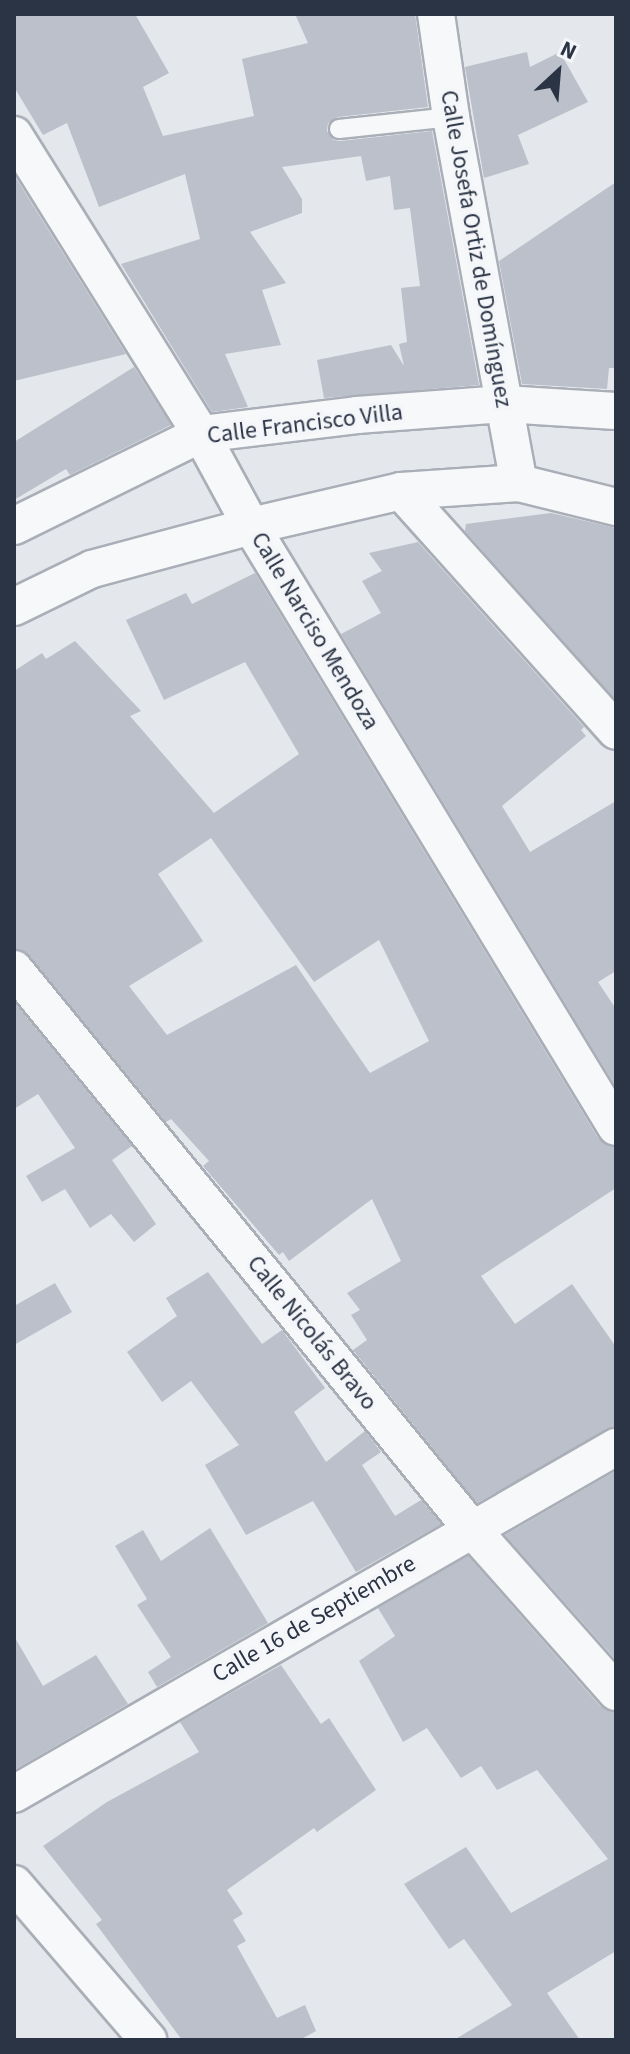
<!DOCTYPE html>
<meta charset="utf-8">
<style>
body{margin:0}
#map{position:relative;width:630px;height:2054px;overflow:hidden;background:#e4e7ec;font-family:"Source Sans 3",sans-serif}
div>[style]{position:absolute}
[style*='--x']{left:calc(var(--x)*1px);top:calc(var(--y)*1px);width:calc(var(--w)*1px);rotate:calc(var(--a)*1deg)}
.building>*{inset:0;background:#bbc0ca}
.roads{filter:drop-shadow(2px 0 #a9aeb7) drop-shadow(-2px 0 #a9aeb7) drop-shadow(0 2px #a9aeb7) drop-shadow(0 -2px #a9aeb7)}
.service>*{height:18px;margin:-9px;padding:0 9px;transform-origin:9px;border-radius:9px;background:#f7f8fa}
.minor>*{height:36px;margin:-18px;padding:0 18px;transform-origin:18px;border-radius:18px;background:#f7f8fa}
span{translate:-50% -50%;white-space:nowrap;text-align:center;line-height:1.15;-webkit-text-stroke:8px #f4f6f9;paint-order:stroke}
.street-label{font-size:24px;color:#2b3445}
.frame{position:absolute;inset:0;border:16px solid #2b3445;pointer-events:none}
.north{position:absolute;left:518px;top:32px;width:80px;height:80px;-webkit-text-stroke:6px #f4f6f9;paint-order:stroke;rotate:26deg;font-size:22px;font-weight:700;line-height:32px;text-align:center;color:#2b3445}
.north::after{content:'';display:block;margin:auto;width:28px;height:36px;background:#2b3445;clip-path:polygon(50% 0,100% 100%,50% 72%,0 100%)}
</style>
<div id="map">
<div class="building">
<i style="clip-path:polygon(14px 14px,135px 14px,169px 73px,143px 87px,163px 136px,254px 116px,242px 59px,308px 43px,295px 14px,415px 14px,428px 107px,338px 117px,328px 123px,327px 131px,333px 140px,340px 141px,432px 131px,479px 385px,324px 398px,317px 360px,391px 345px,404px 366px,399px 344px,407px 342px,401px 288px,420px 286px,410px 208px,394px 210px,390px 176px,366px 181px,361px 156px,282px 167px,302px 199px,302px 213px,250px 232px,286px 283px,262px 290px,281px 345px,225px 354px,248px 407px,212px 412px,121px 264px,200px 239px,185px 174px,99px 207px,67px 123px,43px 135px,14px 87px)"></i>
<i style="clip-path:polygon(527px 52px,530px 67px,560px 52px,588px 102px,518px 135px,529px 164px,484px 178px,465px 67px)"></i>
<i style="clip-path:polygon(14px 175px,126px 354px,14px 381px)"></i>
<i style="clip-path:polygon(616px 182px,616px 368px,609px 368px,607px 389px,522px 384px,499px 261px)"></i>
<i style="clip-path:polygon(134px 367px,171px 425px,70px 475px,66px 469px,14px 500px,14px 442px)"></i>
<i style="clip-path:polygon(551px 513px,616px 528px,616px 700px,465px 531px,466px 524px)"></i>
<i style="clip-path:polygon(418px 542px,584px 727px,581px 730px,586px 736px,502px 806px,530px 852px,616px 801px,616px 971px,598px 982px,616px 1009px,616px 1087px,341px 634px,381px 613px,362px 581px,382px 571px,369px 553px)"></i>
<i style="clip-path:polygon(evenodd,255px 573px,598px 1138px,616px 1148px,616px 1188px,481px 1276px,515px 1324px,572px 1284px,616px 1347px,616px 1426px,477px 1503px,353px 1350px,367px 1340px,351px 1315px,360px 1310px,347px 1293px,401px 1261px,372px 1199px,289px 1261px,283px 1252px,279px 1255px,203px 1166px,209px 1161px,171px 1119px,166px 1122px,30px 956px,14px 949px,14px 671px,42px 653px,46px 659px,75px 641px,141px 711px,130px 716px,214px 813px,299px 754px,245px 662px,164px 700px,126px 620px,186px 593px,192px 604px,255px 573px,211px 838px,314px 982px,379px 940px,429px 1041px,370px 1073px,296px 965px,167px 1035px,129px 986px,203px 941px,158px 874px,211px 838px)"></i>
<i style="clip-path:polygon(14px 1002px,132px 1146px,112px 1160px,156px 1224px,134px 1242px,111px 1214px,90px 1228px,65px 1189px,42px 1202px,26px 1176px,75px 1148px,38px 1094px,14px 1109px)"></i>
<i style="clip-path:polygon(208px 1272px,262px 1344px,282px 1330px,325px 1388px,294px 1412px,326px 1462px,365px 1431px,381px 1452px,362px 1465px,395px 1516px,421px 1500px,441px 1524px,356px 1572px,313px 1501px,246px 1535px,205px 1465px,239px 1445px,191px 1381px,162px 1402px,127px 1352px,177px 1316px,166px 1298px)"></i>
<i style="clip-path:polygon(55px 1283px,72px 1312px,14px 1345px,14px 1306px)"></i>
<i style="clip-path:polygon(616px 1471px,616px 1660px,505px 1535px)"></i>
<i style="clip-path:polygon(210px 1528px,268px 1623px,157px 1687px,148px 1672px,171px 1657px,137px 1605px,147px 1599px,115px 1546px,143px 1530px,161px 1561px)"></i>
<i style="clip-path:polygon(468px 1556px,600px 1706px,616px 1712px,616px 1951px,547px 1993px,580px 2040px,454px 2040px,512px 2005px,464px 1939px,449px 1949px,404px 1884px,466px 1847px,511px 1913px,608px 1859px,537px 1770px,497px 1790px,481px 1766px,461px 1778px,427px 1728px,403px 1742px,359px 1661px,395px 1636px,378px 1608px)"></i>
<i style="clip-path:polygon(14px 1636px,43px 1686px,96px 1655px,128px 1704px,14px 1770px)"></i>
<i style="clip-path:polygon(281px 1665px,321px 1724px,329px 1718px,376px 1790px,317px 1832px,314px 1828px,227px 1890px,243px 1914px,233px 1920px,246px 1941px,237px 1946px,277px 2018px,305px 2005px,316px 2031px,300px 2040px,182px 2040px,96px 1924px,102px 1920px,43px 1846px,107px 1802px,199px 1752px,180px 1722px)"></i>
</div>
<div class="roads">
<div class="service">
<i style="--x:339;--y:129;--w:113;--a:-6.1"></i>
</div>
<div class="minor">
<i style="--x:436;--y:14;--w:104;--a:81.7"></i>
<i style="--x:451;--y:117;--w:372;--a:79.5"></i>
<i style="--x:14;--y:135;--w:353;--a:58"></i>
<i style="--x:201;--y:434;--w:105;--a:61.5"></i>
<i style="--x:251;--y:526;--w:703;--a:58.73"></i>
<i style="--x:401;--y:491;--w:322;--a:48.1"></i>
<i style="--x:14;--y:526;--w:208;--a:-26.2"></i>
<i style="--x:201;--y:434;--w:157;--a:-6.9"></i>
<i style="--x:357;--y:415;--w:147;--a:-4.3"></i>
<i style="--x:504;--y:404;--w:112;--a:3.6"></i>
<i style="--x:14;--y:607;--w:87;--a:-26"></i>
<i style="--x:92;--y:569;--w:165;--a:-15.1"></i>
<i style="--x:251;--y:526;--w:154;--a:-13.1"></i>
<i style="--x:401;--y:491;--w:118;--a:-3.9"></i>
<i style="--x:519;--y:483;--w:100;--a:13.9"></i>
<i style="--x:14;--y:969;--w:722;--a:50.73"></i>
<i style="--x:471;--y:1528;--w:219;--a:48.5"></i>
<i style="--x:14;--y:1794;--w:695;--a:-29.96"></i>
<i style="--x:14;--y:1884;--w:206;--a:49.3"></i>
</div>
</div>
<div class="street-label">
<span style="left:476px;top:249px;rotate:80deg">Calle Josefa Ortiz de Domínguez</span>
<span style="left:305px;top:424px;rotate:-7deg">Calle Francisco Villa</span>
<span style="left:315px;top:631px;rotate:59deg">Calle Narciso Mendoza</span>
<span style="left:312px;top:1333px;rotate:51deg">Calle Nicolás Bravo</span>
<span style="left:314px;top:1619px;rotate:-30deg">Calle 16 de Septiembre</span>
</div>
<div class="frame"></div>
<div class="north">N</div>
</div>
